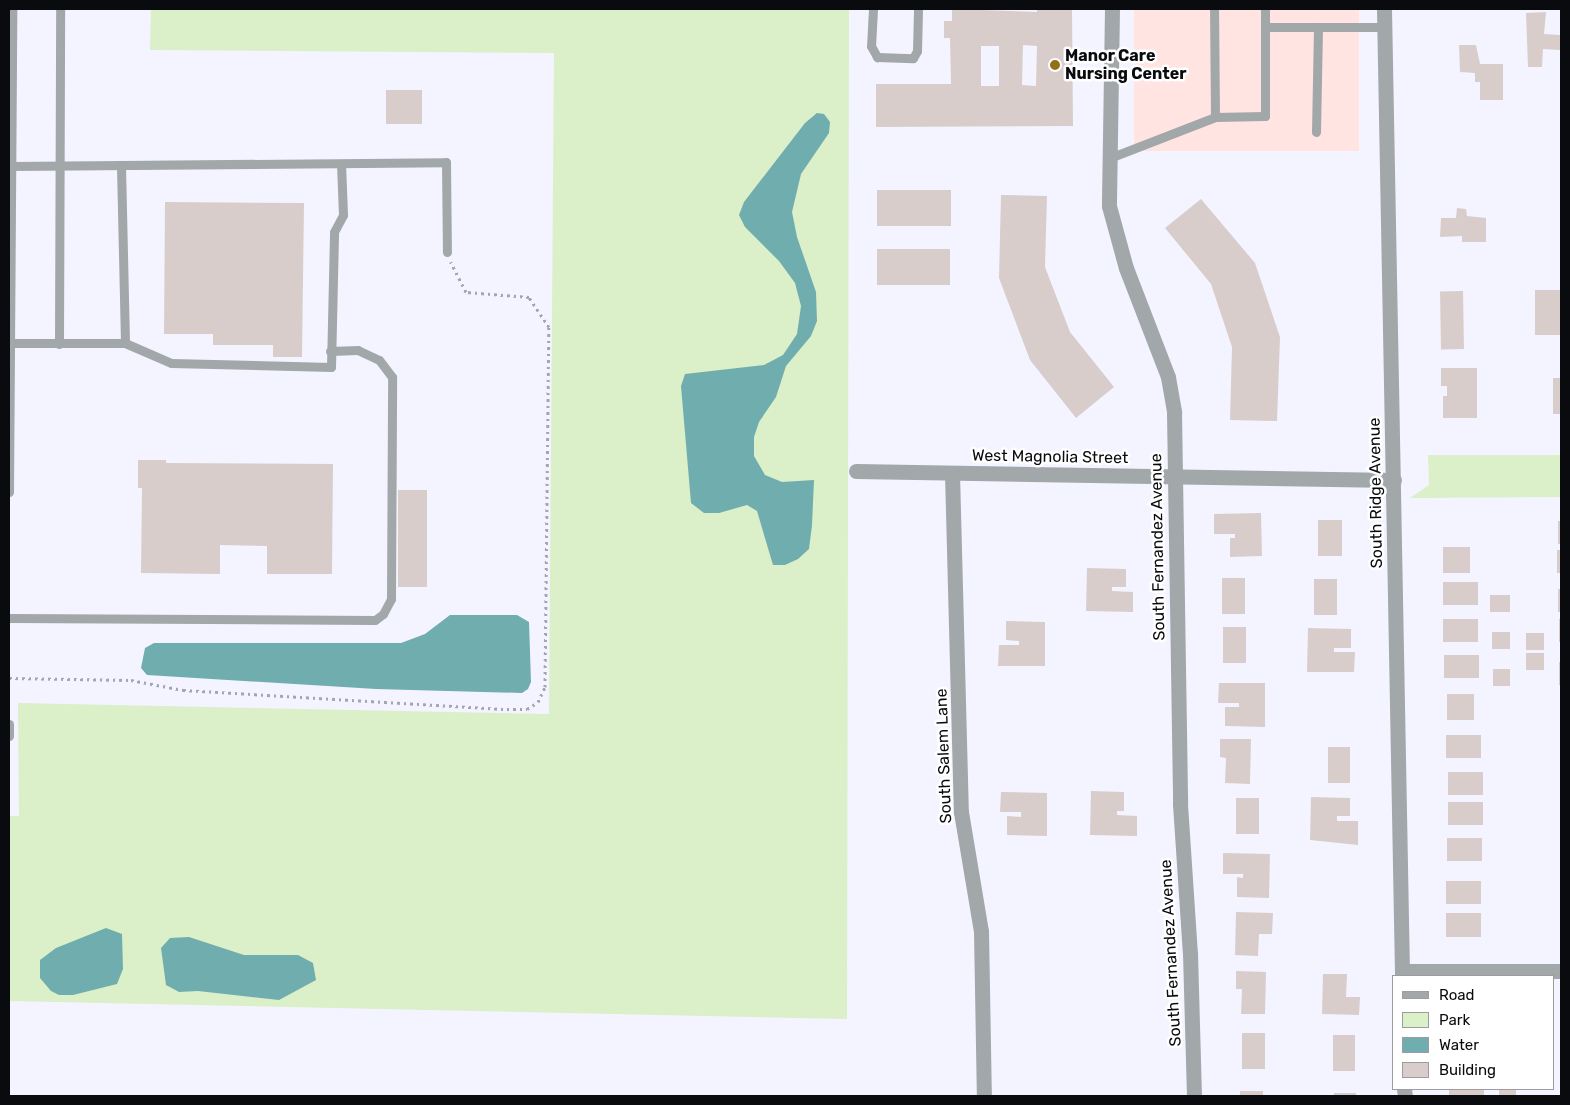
<!DOCTYPE html>
<style>
body{margin:0}
#map{position:relative;width:1570px;height:1105px;overflow:hidden;background:#f3f4ff;font-family:Rubik,sans-serif}
div>[style]{position:absolute}
[style*='--x']{left:calc(var(--x)*1px);top:calc(var(--y)*1px);width:calc(var(--w)*1px);rotate:calc(var(--a)*1deg)}
.commercial>*{inset:0;background:#ffe4e1;transform-origin:0 0}
.green>*{inset:0;background:#dbefc8}
.water>*{inset:0;background:#70adae}
.building>*{inset:0;background:#d9cdcb;transform-origin:0 0}
.path>*{height:3px;margin-top:-1.5px;transform-origin:0;background:repeating-linear-gradient(90deg,#a4a5ae 0 2.5px,transparent 0 6.5px)}
.service>*{height:9px;margin:-4.5px;padding:0 4.5px;transform-origin:4.5px;border-radius:4.5px;background:#a2a7a9}
.minor>*{height:15px;margin:-7.5px;padding:0 7.5px;transform-origin:7.5px;border-radius:7.5px;background:#a2a7a9}
.dots>*{width:14px;height:14px;translate:-50% -50%;box-sizing:border-box;border:2px solid #fff;border-radius:50%}
span{translate:-50% -50%;white-space:nowrap;text-align:center;line-height:1.15;-webkit-text-stroke:5px #fff;paint-order:stroke}
.poi-label{font-size:16px;color:#0a0b0e;font-weight:700}
.left{translate:0 -50%;text-align:left}
.street-label{font-size:16px;color:#0a0b0e}
.frame{position:absolute;inset:0;border:10px solid #0a0b0e;pointer-events:none}
.legend{position:absolute;left:1392px;top:975px;width:162px;height:115px;box-sizing:border-box;background:#fff;border:1px solid #9d9d9f;margin:0;padding:6px 9px;list-style:none;font-size:15px;color:#0a0b0e}
.legend li{display:flex;align-items:center;gap:10px;height:25px}
.legend b{width:25px;border:1px solid #9d9d9f}
</style>
<div id="map">
<div class="commercial">
<i style="left:1134px;top:9px;width:225px;height:142px"></i>
</div>
<div class="green">
<i style="clip-path:polygon(151px 9px,849px 9px,847px 1019px,9px 1001px,9px 816px,19px 816px,18px 703px,549px 714px,554px 53px,150px 50px)"></i>
<i style="clip-path:polygon(1428px 455px,1561px 455px,1561px 497px,1410px 498px,1429px 485px)"></i>
</div>
<div class="water">
<i style="clip-path:polygon(817px 113px,824px 114px,830px 122px,829px 133px,801px 174px,792px 212px,797px 237px,816px 292px,817px 321px,811px 336px,786px 366px,776px 397px,759px 422px,754px 437px,754px 456px,765px 475px,782px 482px,814px 480px,812px 525px,809px 549px,798px 559px,785px 565px,773px 565px,757px 511px,747px 505px,719px 513px,704px 513px,691px 503px,681px 386px,685px 374px,764px 365px,783px 355px,797px 334px,801px 306px,795px 283px,779px 261px,745px 227px,739px 215px,744px 202px,805px 123px)"></i>
<i style="clip-path:polygon(450px 615px,517px 615px,529px 622px,531px 682px,528px 689px,522px 693px,376px 689px,147px 675px,141px 668px,145px 648px,154px 643px,401px 643px,425px 634px)"></i>
<i style="clip-path:polygon(106px 928px,122px 934px,123px 969px,117px 984px,73px 995px,59px 995px,51px 991px,40px 978px,40px 960px,56px 948px)"></i>
<i style="clip-path:polygon(189px 937px,244px 955px,298px 955px,313px 963px,316px 980px,279px 1000px,198px 991px,179px 992px,166px 985px,161px 948px,170px 938px)"></i>
</div>
<div class="building">
<i style="clip-path:polygon(evenodd,952px 9px,1037px 12px,1037px 9px,1072px 9px,1073px 126px,876px 127px,876px 84px,951px 84px,950px 38px,944px 38px,944px 21px,952px 21px,952px 9px,1023px 45px,1037px 46px,1036px 86px,1022px 85px,1023px 45px,952px 9px,981px 46px,999px 46px,999px 86px,981px 86px,981px 46px)"></i>
<i style="clip-path:polygon(1546px 12px,1544px 34px,1560px 35px,1560px 50px,1543px 49px,1542px 67px,1528px 67px,1526px 13px)"></i>
<i style="clip-path:polygon(1459px 45px,1476px 45px,1480px 64px,1503px 64px,1503px 100px,1480px 100px,1480px 82px,1475px 82px,1475px 73px,1460px 72px)"></i>
<i style="left:386px;top:90px;width:36px;height:34px"></i>
<i style="left:877px;top:190px;width:74px;height:36px"></i>
<i style="clip-path:polygon(1001px 195px,1047px 196px,1045px 267px,1070px 332px,1114px 387px,1076px 418px,1030px 360px,999px 278px)"></i>
<i style="clip-path:polygon(1201px 199px,1255px 263px,1280px 337px,1277px 421px,1230px 420px,1232px 347px,1211px 284px,1165px 228px)"></i>
<i style="clip-path:polygon(165px 202px,304px 203px,302px 357px,273px 357px,273px 345px,213px 345px,213px 334px,164px 334px)"></i>
<i style="clip-path:polygon(1457px 208px,1466px 209px,1467px 216px,1486px 218px,1486px 242px,1462px 242px,1462px 236px,1440px 237px,1441px 218px,1456px 218px)"></i>
<i style="left:877px;top:249px;width:73px;height:36px"></i>
<i style="left:1535px;top:290px;width:26px;height:45px"></i>
<i style="left:1463px;top:291px;width:58px;height:23px;rotate:89deg"></i>
<i style="clip-path:polygon(1441px 368px,1477px 368px,1477px 418px,1443px 418px,1443px 396px,1447px 396px,1447px 386px,1441px 386px)"></i>
<i style="left:1553px;top:378px;width:8px;height:36px"></i>
<i style="clip-path:polygon(138px 460px,166px 460px,166px 463px,333px 464px,332px 574px,267px 574px,267px 546px,220px 545px,220px 574px,141px 573px,142px 488px,138px 488px)"></i>
<i style="left:427px;top:490px;width:97px;height:29px;rotate:90deg"></i>
<i style="clip-path:polygon(1261px 513px,1262px 556px,1230px 557px,1230px 538px,1235px 538px,1235px 534px,1214px 534px,1214px 514px)"></i>
<i style="left:1342px;top:520px;width:36px;height:24px;rotate:90deg"></i>
<i style="left:1558px;top:521px;width:3px;height:23px"></i>
<i style="left:1443px;top:547px;width:27px;height:26px"></i>
<i style="left:1557px;top:550px;width:4px;height:23px"></i>
<i style="clip-path:polygon(1087px 568px,1126px 569px,1126px 587px,1112px 587px,1112px 591px,1133px 592px,1133px 612px,1086px 611px)"></i>
<i style="left:1222px;top:578px;width:23px;height:36px"></i>
<i style="left:1314px;top:579px;width:23px;height:36px"></i>
<i style="left:1443px;top:582px;width:35px;height:23px"></i>
<i style="left:1558px;top:589px;width:3px;height:23px"></i>
<i style="left:1490px;top:595px;width:20px;height:17px"></i>
<i style="left:1443px;top:619px;width:35px;height:23px"></i>
<i style="left:1559px;top:619px;width:2px;height:23px"></i>
<i style="clip-path:polygon(1006px 621px,1045px 622px,1045px 666px,998px 666px,999px 645px,1019px 645px,1019px 641px,1006px 640px)"></i>
<i style="left:1223px;top:627px;width:23px;height:36px"></i>
<i style="clip-path:polygon(1308px 628px,1351px 629px,1351px 648px,1334px 648px,1334px 652px,1355px 652px,1354px 672px,1307px 672px)"></i>
<i style="left:1492px;top:632px;width:18px;height:17px"></i>
<i style="left:1526px;top:633px;width:18px;height:17px"></i>
<i style="left:1526px;top:653px;width:18px;height:17px"></i>
<i style="left:1444px;top:655px;width:35px;height:23px"></i>
<i style="left:1559px;top:662px;width:2px;height:23px"></i>
<i style="left:1493px;top:669px;width:17px;height:17px"></i>
<i style="clip-path:polygon(1219px 683px,1265px 683px,1265px 727px,1225px 726px,1225px 707px,1239px 707px,1239px 703px,1218px 703px)"></i>
<i style="left:1447px;top:694px;width:27px;height:26px"></i>
<i style="left:1446px;top:735px;width:35px;height:23px"></i>
<i style="clip-path:polygon(1220px 739px,1251px 739px,1250px 784px,1225px 783px,1226px 758px,1220px 757px)"></i>
<i style="left:1328px;top:747px;width:22px;height:36px"></i>
<i style="left:1448px;top:772px;width:35px;height:23px"></i>
<i style="clip-path:polygon(1091px 791px,1124px 792px,1124px 811px,1117px 811px,1117px 815px,1137px 816px,1137px 836px,1090px 835px)"></i>
<i style="clip-path:polygon(1001px 792px,1047px 793px,1047px 836px,1007px 835px,1007px 816px,1021px 817px,1021px 812px,1000px 812px)"></i>
<i style="clip-path:polygon(1311px 797px,1350px 798px,1350px 816px,1337px 816px,1337px 821px,1358px 821px,1358px 845px,1310px 840px)"></i>
<i style="left:1236px;top:798px;width:23px;height:36px"></i>
<i style="left:1448px;top:802px;width:35px;height:23px"></i>
<i style="left:1447px;top:838px;width:35px;height:23px"></i>
<i style="clip-path:polygon(1223px 853px,1270px 854px,1269px 898px,1237px 897px,1237px 877px,1243px 878px,1243px 874px,1223px 874px)"></i>
<i style="left:1446px;top:881px;width:35px;height:23px"></i>
<i style="clip-path:polygon(1236px 912px,1273px 913px,1272px 934px,1259px 934px,1258px 956px,1235px 955px)"></i>
<i style="left:1446px;top:913px;width:35px;height:24px"></i>
<i style="clip-path:polygon(1236px 971px,1266px 972px,1265px 1014px,1241px 1014px,1242px 989px,1236px 989px)"></i>
<i style="clip-path:polygon(1323px 974px,1347px 974px,1346px 997px,1360px 997px,1359px 1015px,1322px 1014px)"></i>
<i style="left:1265px;top:1033px;width:36px;height:23px;rotate:90deg"></i>
<i style="left:1333px;top:1035px;width:22px;height:36px"></i>
<i style="left:1449px;top:1089px;width:35px;height:7px"></i>
<i style="left:1499px;top:1089px;width:17px;height:7px"></i>
<i style="left:1240px;top:1091px;width:23px;height:5px"></i>
<i style="left:1334px;top:1093px;width:22px;height:3px"></i>
</div>
<div class="path">
<i style="--x:9;--y:678;--w:122;--a:0.9"></i>
<i style="--x:131;--y:680;--w:53;--a:10.9"></i>
<i style="--x:183;--y:690;--w:325;--a:3.4"></i>
<i style="--x:507;--y:709;--w:20;--a:0"></i>
<i style="--x:527;--y:709;--w:13;--a:-32"></i>
<i style="--x:538;--y:702;--w:17;--a:-65"></i>
<i style="--x:545;--y:687;--w:360;--a:-89.4"></i>
<i style="--x:549;--y:327;--w:36;--a:-124"></i>
<i style="--x:529;--y:297;--w:63;--a:-175.5"></i>
<i style="--x:466;--y:292;--w:34;--a:-117"></i>
</div>
<div class="service">
<i style="--x:873;--y:9;--w:37;--a:93"></i>
<i style="--x:871;--y:46;--w:13;--a:61"></i>
<i style="--x:877;--y:57;--w:36;--a:2"></i>
<i style="--x:913;--y:58;--w:8;--a:-60"></i>
<i style="--x:917;--y:51;--w:42;--a:-88.6"></i>
<i style="--x:1265;--y:27;--w:119;--a:0"></i>
<i style="--x:1215;--y:117;--w:50;--a:-1.1"></i>
<i style="--x:1265;--y:116;--w:107;--a:-90"></i>
<i style="--x:1316;--y:132;--w:105;--a:-88.9"></i>
<i style="--x:1112;--y:157;--w:110;--a:-21.2"></i>
<i style="--x:1215;--y:117;--w:108;--a:-90.5"></i>
<i style="--x:12;--y:166;--w:434;--a:-0.5"></i>
<i style="--x:446;--y:162;--w:90;--a:89.4"></i>
<i style="--x:121;--y:166;--w:177;--a:88.7"></i>
<i style="--x:11;--y:343;--w:114;--a:0"></i>
<i style="--x:125;--y:343;--w:50;--a:23.5"></i>
<i style="--x:171;--y:363;--w:160;--a:1.4"></i>
<i style="--x:331;--y:367;--w:135;--a:-88.7"></i>
<i style="--x:334;--y:232;--w:19;--a:-62"></i>
<i style="--x:343;--y:215;--w:51;--a:-92.2"></i>
<i style="--x:59;--y:344;--w:335;--a:-89.8"></i>
<i style="--x:9;--y:492;--w:483;--a:-89.6"></i>
<i style="--x:9;--y:618;--w:366;--a:0.3"></i>
<i style="--x:375;--y:620;--w:10;--a:-37"></i>
<i style="--x:383;--y:614;--w:17;--a:-62"></i>
<i style="--x:391;--y:599;--w:222;--a:-89.7"></i>
<i style="--x:392;--y:377;--w:21;--a:-127"></i>
<i style="--x:379;--y:360;--w:23;--a:-155"></i>
<i style="--x:358;--y:350;--w:28;--a:178"></i>
<i style="--x:9;--y:724;--w:12;--a:90"></i>
</div>
<div class="minor">
<i style="--x:1112;--y:9;--w:197;--a:90.9"></i>
<i style="--x:1109;--y:206;--w:64;--a:74.7"></i>
<i style="--x:1126;--y:268;--w:117;--a:68.9"></i>
<i style="--x:1168;--y:377;--w:36;--a:80"></i>
<i style="--x:1174;--y:412;--w:392;--a:89.1"></i>
<i style="--x:1180;--y:804;--w:149;--a:86.2"></i>
<i style="--x:1190;--y:953;--w:143;--a:88.4"></i>
<i style="--x:1384;--y:9;--w:967;--a:88.93"></i>
<i style="--x:856;--y:471;--w:538;--a:0.96"></i>
<i style="--x:952;--y:473;--w:339;--a:88.5"></i>
<i style="--x:961;--y:812;--w:121;--a:80.5"></i>
<i style="--x:981;--y:931;--w:165;--a:89"></i>
<i style="--x:1402;--y:971;--w:159;--a:0"></i>
<i style="--x:1404;--y:1089;--w:7;--a:82"></i>
</div>
<div class="dots">
<i style="left:1055px;top:65px;background:#956e18"></i>
</div>
<div class="poi-label">
<span class="left" style="left:1065px;top:65px">Manor Care<br>Nursing Center</span>
</div>
<div class="street-label">
<span style="left:1050px;top:457px;rotate:1deg">West Magnolia Street</span>
<span style="left:1376px;top:493px;rotate:-91deg">South Ridge Avenue</span>
<span style="left:1158px;top:547px;rotate:-91deg">South Fernandez Avenue</span>
<span style="left:944px;top:756px;rotate:-92deg">South Salem Lane</span>
<span style="left:1171px;top:953px;rotate:-93deg">South Fernandez Avenue</span>
</div>
<div class="frame"></div>
<ul class="legend">
<li><b style="height:6px;background:#a2a7a9"></b>Road</li>
<li><b style="height:14px;background:#dbefc8"></b>Park</li>
<li><b style="height:14px;background:#70adae"></b>Water</li>
<li><b style="height:14px;background:#d9cdcb"></b>Building</li>
</ul>
</div>
